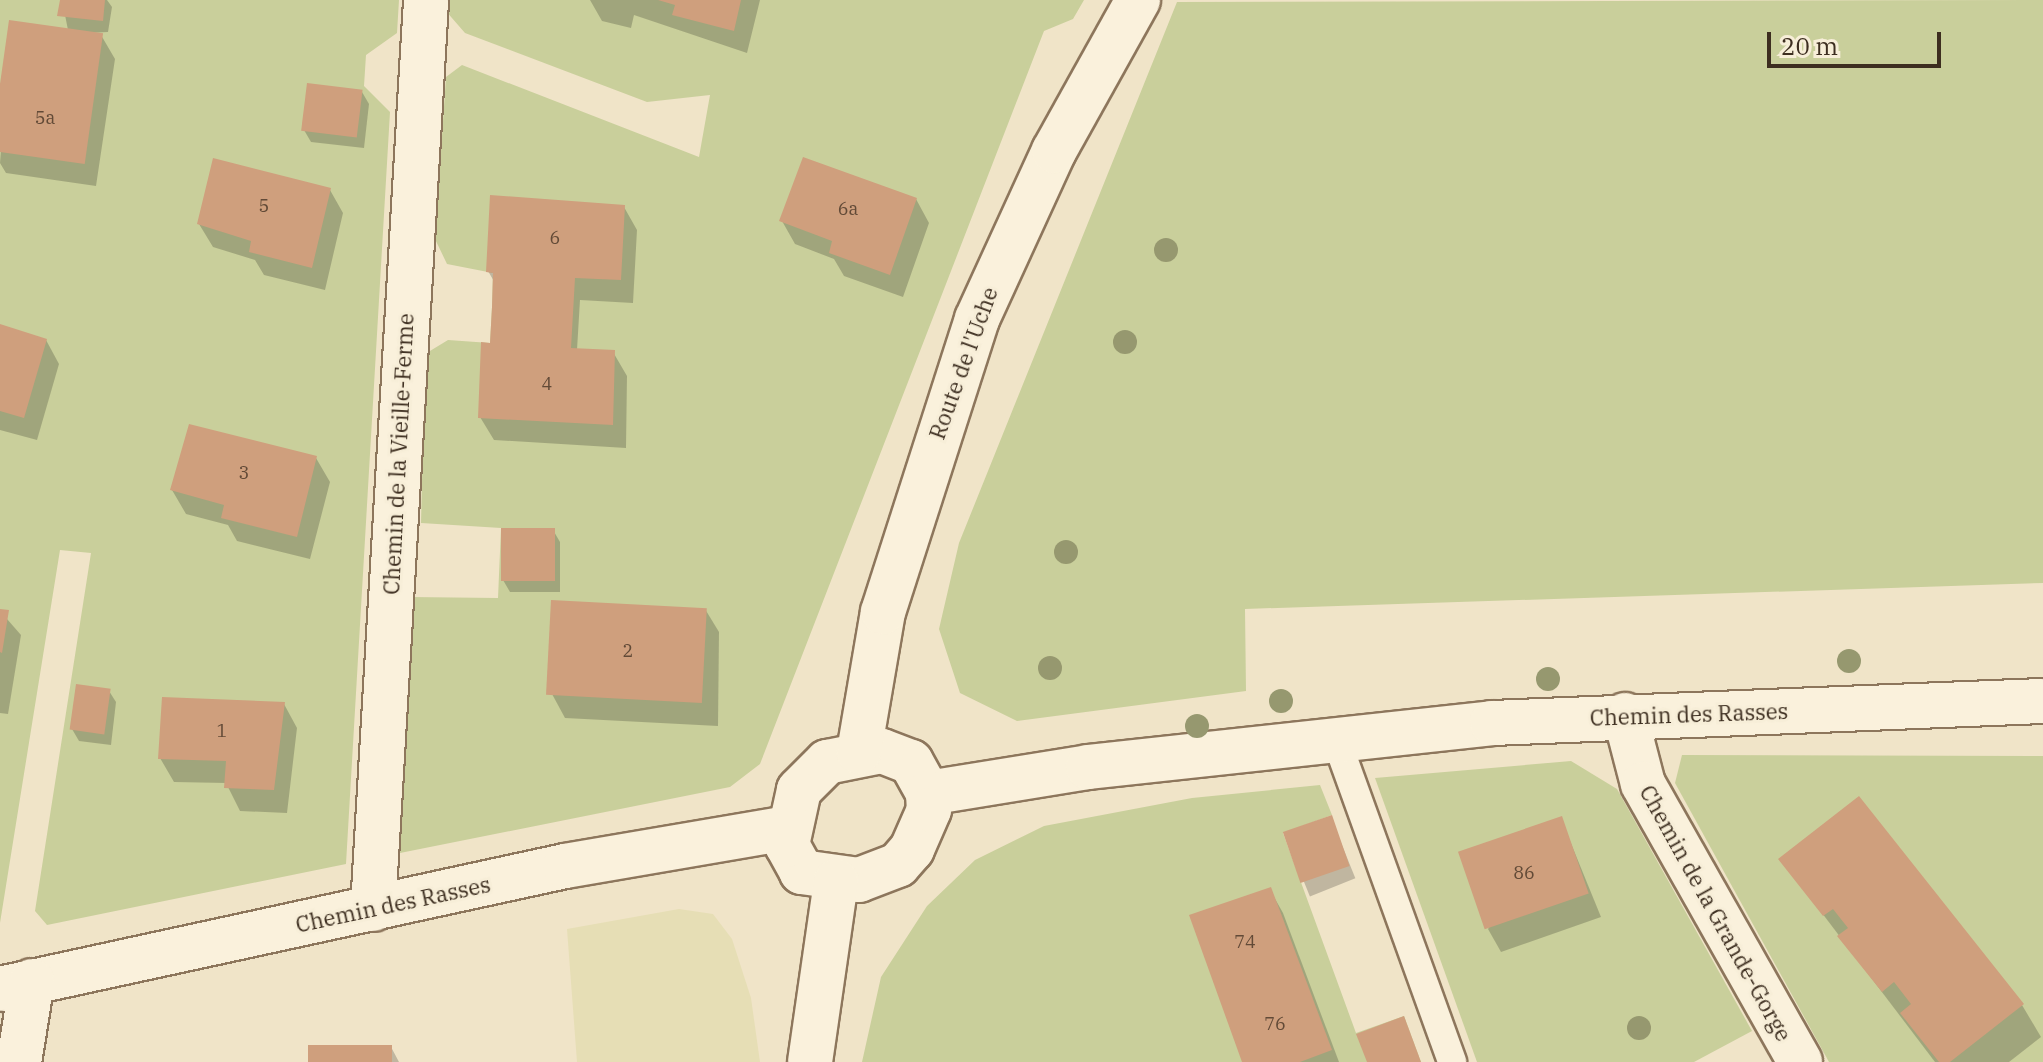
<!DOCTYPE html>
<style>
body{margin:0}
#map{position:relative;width:2043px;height:1062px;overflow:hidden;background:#f0e4c8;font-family:"IBM Plex Serif",serif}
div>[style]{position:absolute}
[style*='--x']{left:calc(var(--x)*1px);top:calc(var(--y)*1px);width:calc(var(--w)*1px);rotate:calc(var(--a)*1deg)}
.farmland>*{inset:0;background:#e6deb5}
.green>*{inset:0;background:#c9cf9b}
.shadow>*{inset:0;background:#0003;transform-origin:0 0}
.building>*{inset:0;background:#cf9f7d;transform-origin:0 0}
.roads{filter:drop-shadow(2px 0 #8d765c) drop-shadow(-2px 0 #8d765c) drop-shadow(0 2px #8d765c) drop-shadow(0 -2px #8d765c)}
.lane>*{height:28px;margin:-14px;padding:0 14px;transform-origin:14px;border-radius:14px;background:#faf1dc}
.street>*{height:44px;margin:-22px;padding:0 22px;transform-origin:22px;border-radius:22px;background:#faf1dc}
.secondary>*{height:44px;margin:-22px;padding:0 22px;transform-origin:22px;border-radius:22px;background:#faf1dc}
.trees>*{width:24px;height:24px;margin:-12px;border-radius:50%;background:#96986f}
span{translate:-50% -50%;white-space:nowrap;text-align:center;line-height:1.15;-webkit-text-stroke:6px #f7eed8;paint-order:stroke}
.number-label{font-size:18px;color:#624a37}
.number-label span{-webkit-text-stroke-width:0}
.street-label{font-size:22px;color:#3d2e20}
.scale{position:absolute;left:1767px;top:32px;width:174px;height:36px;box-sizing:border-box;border:4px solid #3d2e20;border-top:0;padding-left:10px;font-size:24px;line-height:28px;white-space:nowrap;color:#3d2e20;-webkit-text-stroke:6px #f7eed8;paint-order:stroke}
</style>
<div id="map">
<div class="farmland">
<i style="clip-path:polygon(679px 909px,713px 914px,732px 939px,751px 998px,760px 1062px,577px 1062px,567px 929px)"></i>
</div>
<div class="green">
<i style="clip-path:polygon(0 0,399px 0,397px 33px,366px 55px,364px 86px,390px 112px,346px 864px,47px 925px,35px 911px,91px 553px,60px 550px,0 923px)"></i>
<i style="clip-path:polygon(446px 0,1084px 0,1073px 19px,1044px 31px,760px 764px,730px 787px,400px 853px,410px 597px,498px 598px,501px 528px,421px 523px,425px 354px,448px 340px,490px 343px,492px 307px,493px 273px,447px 264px,435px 239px,446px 77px,462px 65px,699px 157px,710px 95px,647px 102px,465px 33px,445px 10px)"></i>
<i style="clip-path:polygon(2043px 0,2043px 583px,1245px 609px,1246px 691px,1017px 721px,960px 693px,939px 629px,959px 543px,1177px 2px)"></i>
<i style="clip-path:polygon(1682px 755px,2043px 756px,2043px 1062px,1829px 1062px,1675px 783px)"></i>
<i style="clip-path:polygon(1571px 761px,1617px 789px,1752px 1031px,1694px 1062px,1477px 1062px,1375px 778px)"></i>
<i style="clip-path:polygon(1320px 785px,1332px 815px,1283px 833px,1356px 1033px,1404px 1016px,1421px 1062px,862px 1062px,881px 977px,927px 906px,975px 860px,1044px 826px,1192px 798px)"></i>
</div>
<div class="shadow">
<i style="clip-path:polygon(62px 0,107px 0,112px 7px,108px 32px,86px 33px,101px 35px,115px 59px,96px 186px,6px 173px,0 163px,11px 22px,68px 30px)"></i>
<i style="clip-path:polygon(590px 0,760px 0,747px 53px,634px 15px,631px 28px,602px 21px)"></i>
<i style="clip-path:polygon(362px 92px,369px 104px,364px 148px,311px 142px,304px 130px)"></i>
<i style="clip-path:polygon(330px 190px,343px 213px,325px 290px,264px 275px,255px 260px,213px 247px,199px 224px)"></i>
<i style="clip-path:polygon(916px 199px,929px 223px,903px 297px,844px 276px,834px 259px,795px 244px,782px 221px)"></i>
<i style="clip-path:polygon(624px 207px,637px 230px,633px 303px,580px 300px,577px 350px,613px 352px,627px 376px,626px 448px,494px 440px,480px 417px,492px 344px,495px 283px,488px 271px)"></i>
<i style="clip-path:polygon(0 327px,46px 340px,59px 364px,37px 440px,0 430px)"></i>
<i style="clip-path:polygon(316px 458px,330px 482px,310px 559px,237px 541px,228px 525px,186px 514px,172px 490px)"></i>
<i style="clip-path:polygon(553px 530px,560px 542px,560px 592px,510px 592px,503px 580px)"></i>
<i style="clip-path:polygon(705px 609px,719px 632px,718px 726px,565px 718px,552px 694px)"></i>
<i style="clip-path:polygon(0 611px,21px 635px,8px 714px,0 713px)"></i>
<i style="clip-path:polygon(109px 691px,116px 702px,111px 745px,79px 741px,72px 729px)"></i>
<i style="clip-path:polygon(284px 704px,297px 728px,287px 813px,240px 811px,226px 783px,174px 782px,160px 758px)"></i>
<i style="left:1331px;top:818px;width:65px;height:49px;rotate:68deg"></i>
<i style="clip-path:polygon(1561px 819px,1601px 917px,1501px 952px,1488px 929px)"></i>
<i style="clip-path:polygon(1781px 859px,2022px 1005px,2041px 1037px,2009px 1062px,1935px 1062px)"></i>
<i style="clip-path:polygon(1270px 890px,1283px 913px,1339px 1062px,1244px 1062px)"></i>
<i style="clip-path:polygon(391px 1047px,399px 1062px,310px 1062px)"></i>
</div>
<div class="building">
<i style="clip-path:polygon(60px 0,105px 0,103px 21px,57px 16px)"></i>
<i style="clip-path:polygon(658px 0,741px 0,734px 31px,672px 15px,675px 5px)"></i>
<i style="left:9px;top:20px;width:95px;height:132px;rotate:8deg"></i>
<i style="left:307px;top:83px;width:56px;height:48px;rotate:7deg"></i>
<i style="clip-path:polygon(803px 157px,917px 198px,890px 275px,829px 253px,832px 241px,779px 221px)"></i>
<i style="clip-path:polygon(213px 158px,331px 188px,312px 268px,249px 252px,251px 241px,197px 224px)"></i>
<i style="clip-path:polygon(490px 195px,625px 205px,621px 280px,575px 278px,571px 348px,615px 350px,613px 425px,478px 418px,481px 342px,490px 343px,492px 307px,493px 273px,486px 272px)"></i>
<i style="clip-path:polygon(0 324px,47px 339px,24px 418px,0 411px)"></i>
<i style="clip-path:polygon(189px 424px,317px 456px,297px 537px,221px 518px,224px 505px,170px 490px)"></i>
<i style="left:501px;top:528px;width:54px;height:53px"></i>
<i style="left:551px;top:600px;width:156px;height:95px;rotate:3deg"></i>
<i style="clip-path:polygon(0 609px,9px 610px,2px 653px,0 652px)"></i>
<i style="left:76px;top:684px;width:35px;height:46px;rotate:8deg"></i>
<i style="clip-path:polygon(162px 697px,285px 702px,274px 790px,224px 788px,226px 761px,158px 759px)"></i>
<i style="clip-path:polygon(1859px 796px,2024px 1004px,1950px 1062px,1939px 1062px,1900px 1013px,1911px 1004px,1894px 982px,1882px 992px,1837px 936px,1848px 928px,1833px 909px,1823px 916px,1778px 859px)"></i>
<i style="left:1332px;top:815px;width:54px;height:52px;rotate:71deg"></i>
<i style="left:1562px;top:816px;width:82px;height:110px;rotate:71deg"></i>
<i style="clip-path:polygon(1271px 887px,1332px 1050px,1300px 1062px,1242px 1062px,1189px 915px)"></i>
<i style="clip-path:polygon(1404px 1016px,1421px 1062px,1367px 1062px,1356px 1034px)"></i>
<i style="left:392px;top:1045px;width:17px;height:84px;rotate:90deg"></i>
</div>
<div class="roads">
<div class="lane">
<i style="--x:1336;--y:739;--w:343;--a:70.2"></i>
</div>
<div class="street">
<i style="--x:1625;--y:715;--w:71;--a:75.4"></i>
<i style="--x:1643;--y:784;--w:319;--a:60.5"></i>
<i style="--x:928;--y:793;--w:162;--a:-9.2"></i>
<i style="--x:1088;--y:767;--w:406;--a:-6.2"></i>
<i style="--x:1492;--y:723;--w:551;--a:-2.29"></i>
<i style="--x:373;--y:909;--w:911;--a:-86.66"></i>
<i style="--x:0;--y:989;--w:578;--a:-12.28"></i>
<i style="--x:565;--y:866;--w:225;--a:-9.7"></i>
<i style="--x:19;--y:1062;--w:82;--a:-80.9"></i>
</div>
<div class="secondary">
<i style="--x:882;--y:751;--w:31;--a:21"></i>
<i style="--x:911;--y:762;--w:35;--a:61"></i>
<i style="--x:928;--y:793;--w:17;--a:87"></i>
<i style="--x:929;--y:810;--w:43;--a:113.6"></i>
<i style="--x:912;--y:849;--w:21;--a:131"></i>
<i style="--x:898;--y:865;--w:42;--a:159"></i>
<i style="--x:859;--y:880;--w:58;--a:-172"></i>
<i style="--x:802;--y:872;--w:31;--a:-119"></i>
<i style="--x:787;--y:845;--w:56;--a:-77.7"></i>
<i style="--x:799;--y:790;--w:40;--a:-45"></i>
<i style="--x:827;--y:762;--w:56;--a:-11.3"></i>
<i style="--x:859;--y:752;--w:142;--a:-80.3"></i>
<i style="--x:883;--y:612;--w:308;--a:-72.2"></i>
<i style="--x:977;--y:319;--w:185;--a:-65.4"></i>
<i style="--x:1054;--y:151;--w:173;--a:-60.9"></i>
<i style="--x:810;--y:1062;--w:183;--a:-81.8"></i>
</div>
</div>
<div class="trees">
<i style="left:1166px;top:250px"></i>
<i style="left:1125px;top:342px"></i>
<i style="left:1066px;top:552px"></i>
<i style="left:1849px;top:661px"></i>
<i style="left:1050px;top:668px"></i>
<i style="left:1548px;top:679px"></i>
<i style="left:1281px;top:701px"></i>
<i style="left:1197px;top:726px"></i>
<i style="left:1639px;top:1028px"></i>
</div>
<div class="number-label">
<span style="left:45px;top:118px">5a</span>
<span style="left:264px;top:206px">5</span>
<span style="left:848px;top:209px">6a</span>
<span style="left:555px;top:238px">6</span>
<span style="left:547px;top:384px">4</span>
<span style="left:244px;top:473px">3</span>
<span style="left:628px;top:651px">2</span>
<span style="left:222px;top:731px">1</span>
<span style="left:1524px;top:873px">86</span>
<span style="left:1245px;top:942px">74</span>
<span style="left:1275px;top:1024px">76</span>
</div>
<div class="street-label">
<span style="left:963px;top:363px;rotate:-70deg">Route de l'Uche</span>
<span style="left:398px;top:454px;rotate:-87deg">Chemin de la Vieille-Ferme</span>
<span style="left:1689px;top:714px;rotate:-2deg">Chemin des Rasses</span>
<span style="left:393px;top:904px;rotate:-12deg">Chemin des Rasses</span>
<span style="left:1716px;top:913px;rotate:61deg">Chemin de la Grande-Gorge</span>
</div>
<div class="scale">20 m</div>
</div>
